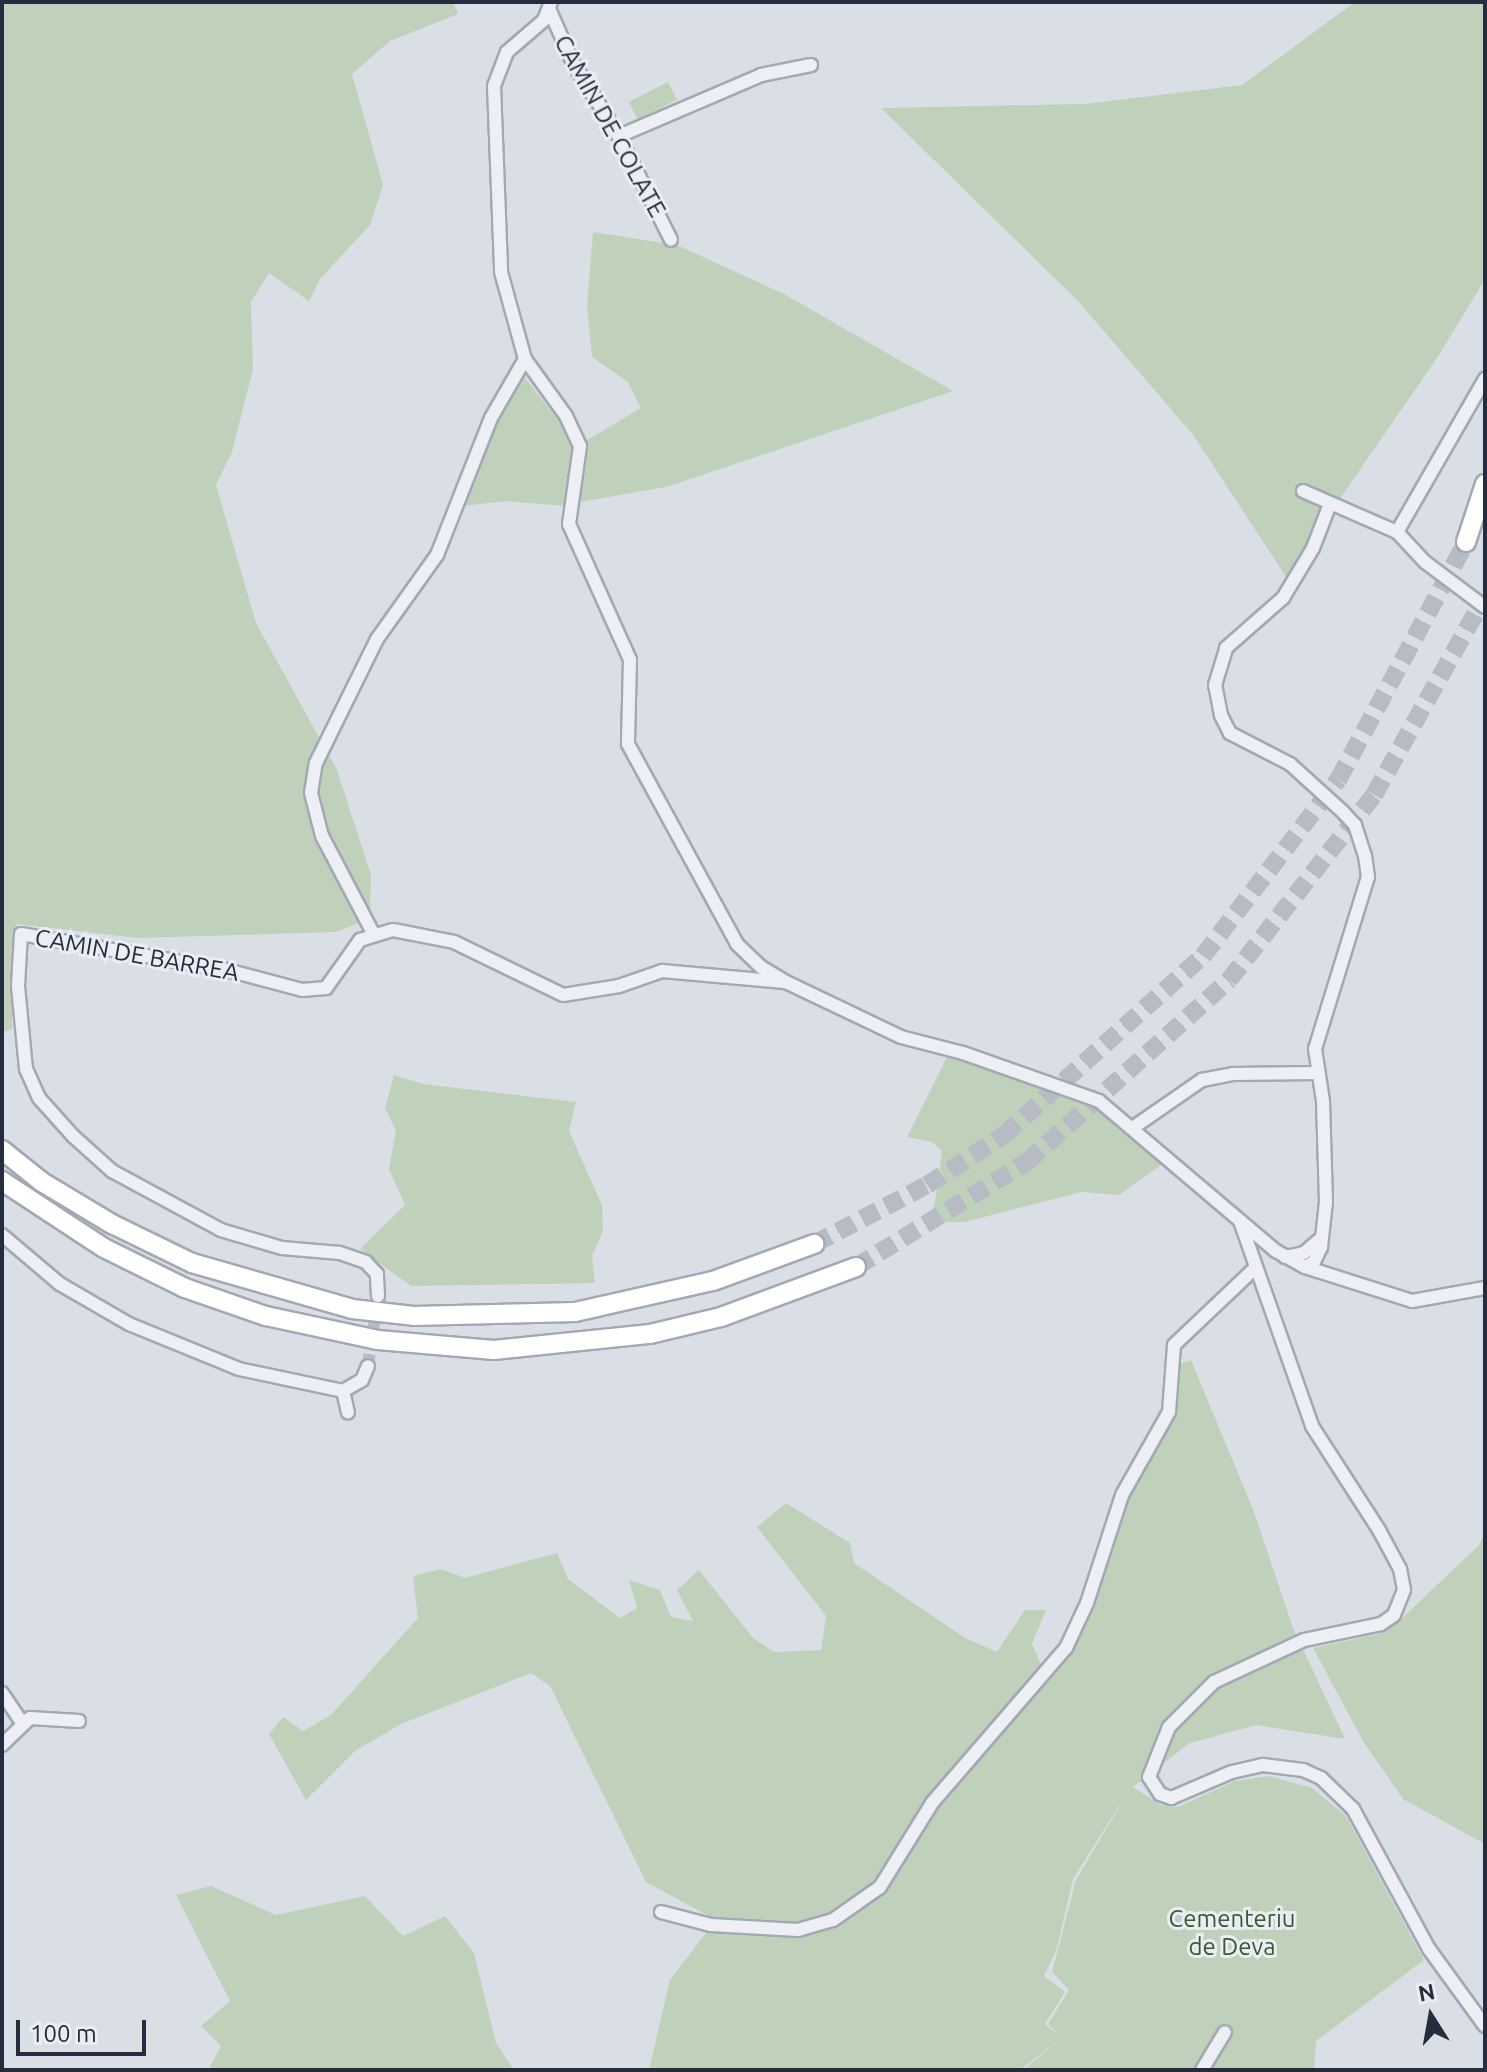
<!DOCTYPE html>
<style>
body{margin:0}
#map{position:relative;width:1487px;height:2072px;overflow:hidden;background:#dadfe6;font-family:Ubuntu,sans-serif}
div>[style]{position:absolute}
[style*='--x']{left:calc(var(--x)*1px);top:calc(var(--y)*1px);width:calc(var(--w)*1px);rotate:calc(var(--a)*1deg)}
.green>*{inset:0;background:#bfd1bb;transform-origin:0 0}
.minor-tunnel>*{height:12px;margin-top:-6px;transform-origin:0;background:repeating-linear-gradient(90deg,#b6bbc4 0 12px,transparent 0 18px)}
.highway-tunnel>*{height:18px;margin-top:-9px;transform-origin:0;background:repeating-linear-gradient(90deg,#b6bbc4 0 18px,transparent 0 27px)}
.roads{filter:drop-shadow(2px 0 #a3a9b3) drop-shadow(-2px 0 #a3a9b3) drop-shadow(0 2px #a3a9b3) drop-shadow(0 -2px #a3a9b3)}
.minor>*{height:12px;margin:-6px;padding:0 6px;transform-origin:6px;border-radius:6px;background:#edeff5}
.highway>*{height:18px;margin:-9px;padding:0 9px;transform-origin:9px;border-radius:9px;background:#fff}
span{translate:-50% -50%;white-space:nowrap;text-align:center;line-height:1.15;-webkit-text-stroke:6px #eaedf4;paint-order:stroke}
.street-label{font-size:24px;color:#242c3d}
.park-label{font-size:24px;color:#365a30}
.frame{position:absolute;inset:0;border:4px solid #242c3d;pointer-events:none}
.north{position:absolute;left:1391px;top:1976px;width:80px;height:80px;-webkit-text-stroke:6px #eaedf4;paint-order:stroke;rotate:349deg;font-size:22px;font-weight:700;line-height:32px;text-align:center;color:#242c3d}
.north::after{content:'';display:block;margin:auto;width:28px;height:36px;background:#242c3d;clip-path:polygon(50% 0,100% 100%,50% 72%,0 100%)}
.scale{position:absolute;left:16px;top:2020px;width:130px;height:36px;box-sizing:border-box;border:4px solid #242c3d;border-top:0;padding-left:10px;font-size:24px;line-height:28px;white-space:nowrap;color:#242c3d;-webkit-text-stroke:6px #eaedf4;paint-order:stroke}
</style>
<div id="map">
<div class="green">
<i style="clip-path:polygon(2px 2px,453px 2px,458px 14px,390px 41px,352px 74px,383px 185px,370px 225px,320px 279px,309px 301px,269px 273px,251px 302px,253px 369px,232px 452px,216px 485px,256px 623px,337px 770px,371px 875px,370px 919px,336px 932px,138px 938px,16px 924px,12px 1029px,2px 1032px)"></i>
<i style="clip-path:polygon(1355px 2px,1485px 2px,1485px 279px,1439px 355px,1286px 577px,1194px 436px,1078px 301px,881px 108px,1085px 104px,1242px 85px)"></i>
<i style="left:668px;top:82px;width:20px;height:44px;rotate:63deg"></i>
<i style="clip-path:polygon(593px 232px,677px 245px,784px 294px,953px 391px,666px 487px,580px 502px,586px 441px,641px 408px,628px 382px,592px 357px,587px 306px)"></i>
<i style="clip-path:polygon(522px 374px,572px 438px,574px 473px,565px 506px,506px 501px,463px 506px,459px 504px)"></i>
<i style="clip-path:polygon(948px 1055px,1096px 1106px,1164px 1163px,1119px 1195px,1081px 1192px,965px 1222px,941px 1222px,934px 1209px,942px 1151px,932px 1142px,907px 1137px)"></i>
<i style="clip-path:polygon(394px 1075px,423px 1084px,576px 1102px,569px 1131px,602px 1205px,603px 1231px,592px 1256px,595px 1283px,411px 1286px,360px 1249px,405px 1205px,389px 1169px,396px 1131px,385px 1108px)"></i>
<i style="clip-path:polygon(evenodd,1191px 1360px,1254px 1512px,1293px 1628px,1345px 1739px,1256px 1725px,1190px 1743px,1133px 1787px,1161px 1805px,1178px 1807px,1235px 1781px,1269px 1776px,1312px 1788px,1346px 1816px,1424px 1960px,1316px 2041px,1314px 2070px,1023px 2070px,1063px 2037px,1020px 2070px,649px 2070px,670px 1980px,716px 1920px,646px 1882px,550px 1686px,531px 1673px,401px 1724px,355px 1751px,306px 1800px,269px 1734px,283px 1717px,303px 1731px,331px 1715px,418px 1618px,413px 1576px,441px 1569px,465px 1578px,557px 1553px,568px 1579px,620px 1618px,637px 1608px,629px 1580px,660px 1590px,671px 1617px,693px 1621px,677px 1590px,699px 1570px,753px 1638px,774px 1652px,821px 1650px,826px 1616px,757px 1527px,786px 1503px,850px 1543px,854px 1563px,965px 1638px,997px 1652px,1025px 1610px,1046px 1610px,1032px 1644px,1043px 1669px,1067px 1648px,1122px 1503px,1163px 1435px,1176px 1365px,1191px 1360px,1129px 1790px,1076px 1880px,1052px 1972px,1069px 1990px,1048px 2024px,1060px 2036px,1045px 2024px,1065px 1992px,1044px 1976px,1057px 1948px,1073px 1879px,1129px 1790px)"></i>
<i style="clip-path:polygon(1485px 1532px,1485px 1844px,1403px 1799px,1363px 1741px,1313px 1648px,1382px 1633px,1395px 1625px,1479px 1545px)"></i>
<i style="clip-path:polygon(211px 1886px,276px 1915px,365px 1896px,403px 1936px,445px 1916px,474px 1953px,496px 2043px,514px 2070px,208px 2070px,221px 2046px,201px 2026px,230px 2001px,176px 1895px)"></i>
</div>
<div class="minor-tunnel">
<i style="--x:368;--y:1366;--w:71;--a:-81.9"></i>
</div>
<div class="highway-tunnel">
<i style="--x:814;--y:1244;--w:127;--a:-27.6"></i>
<i style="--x:927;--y:1185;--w:92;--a:-33"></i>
<i style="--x:1004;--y:1135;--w:268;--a:-42"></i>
<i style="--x:1203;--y:956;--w:222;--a:-52.5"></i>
<i style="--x:1338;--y:780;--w:270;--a:-61.7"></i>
<i style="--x:856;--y:1267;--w:201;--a:-31.6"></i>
<i style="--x:1027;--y:1162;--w:272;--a:-42"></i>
<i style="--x:1229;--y:980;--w:235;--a:-51.9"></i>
<i style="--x:1374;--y:795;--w:228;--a:-60.8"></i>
</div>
<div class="roads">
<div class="minor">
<i style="--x:551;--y:2;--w:19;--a:111"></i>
<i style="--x:544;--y:20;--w:49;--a:139.1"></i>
<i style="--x:507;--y:52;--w:36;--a:111"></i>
<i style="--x:494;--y:86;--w:186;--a:87.8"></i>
<i style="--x:501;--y:272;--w:90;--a:74.6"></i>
<i style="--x:525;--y:359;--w:70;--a:54.3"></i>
<i style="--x:566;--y:416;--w:33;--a:65"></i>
<i style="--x:580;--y:446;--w:79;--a:98"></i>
<i style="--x:569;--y:524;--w:149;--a:65.8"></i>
<i style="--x:630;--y:660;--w:84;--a:91.4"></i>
<i style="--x:628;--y:744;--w:228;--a:61.4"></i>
<i style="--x:737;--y:944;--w:33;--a:44"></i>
<i style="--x:761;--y:967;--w:31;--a:31"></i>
<i style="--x:788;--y:983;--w:125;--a:25.5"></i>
<i style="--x:901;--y:1037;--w:64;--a:14.5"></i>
<i style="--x:963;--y:1053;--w:144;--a:19.4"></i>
<i style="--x:1099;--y:1101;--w:232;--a:40.3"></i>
<i style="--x:1276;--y:1251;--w:33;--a:29"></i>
<i style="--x:1305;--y:1267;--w:112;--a:17.6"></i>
<i style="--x:1412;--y:1301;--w:74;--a:-10.1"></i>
<i style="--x:550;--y:11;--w:57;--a:66.1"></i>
<i style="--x:573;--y:63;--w:86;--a:57.8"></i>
<i style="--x:619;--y:136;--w:116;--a:63.4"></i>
<i style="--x:619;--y:136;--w:155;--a:-23.2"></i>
<i style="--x:761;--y:75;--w:51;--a:-11.3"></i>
<i style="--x:1303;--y:491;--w:103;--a:23.6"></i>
<i style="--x:1397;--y:532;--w:41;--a:47"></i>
<i style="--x:1425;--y:562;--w:75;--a:36.9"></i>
<i style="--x:1397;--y:532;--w:177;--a:-60.1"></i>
<i style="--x:373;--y:933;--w:110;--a:-117.7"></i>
<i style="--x:322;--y:836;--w:44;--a:-104.3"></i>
<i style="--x:311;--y:793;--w:30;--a:-81"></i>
<i style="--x:316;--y:763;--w:138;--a:-63.8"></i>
<i style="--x:377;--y:639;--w:103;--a:-54.5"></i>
<i style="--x:437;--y:555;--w:147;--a:-68.5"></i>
<i style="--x:491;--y:418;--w:68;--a:-60"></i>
<i style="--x:1134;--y:1127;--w:83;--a:-34.7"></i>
<i style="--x:1202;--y:1080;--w:31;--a:-11"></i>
<i style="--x:1232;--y:1074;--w:85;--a:-0.7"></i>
<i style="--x:1240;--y:1221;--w:217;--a:70.6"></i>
<i style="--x:1312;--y:1426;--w:124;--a:57.2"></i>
<i style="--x:1379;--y:1530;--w:44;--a:61.7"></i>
<i style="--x:1400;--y:1569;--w:21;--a:79"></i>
<i style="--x:1404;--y:1590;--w:27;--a:112"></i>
<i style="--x:1394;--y:1615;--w:16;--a:145"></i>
<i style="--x:1381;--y:1624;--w:79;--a:168.3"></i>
<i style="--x:1304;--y:1640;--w:99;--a:155"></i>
<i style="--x:1214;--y:1682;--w:64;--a:135"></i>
<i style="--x:1169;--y:1727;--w:54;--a:111.8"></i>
<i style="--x:1149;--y:1777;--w:20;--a:57"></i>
<i style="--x:1160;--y:1794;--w:12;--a:20"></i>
<i style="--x:1171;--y:1798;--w:66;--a:-23.1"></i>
<i style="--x:1232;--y:1772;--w:32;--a:-13"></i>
<i style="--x:1263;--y:1765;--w:40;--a:7.1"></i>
<i style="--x:1303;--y:1770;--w:20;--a:24"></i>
<i style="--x:1321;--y:1778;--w:45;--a:44.1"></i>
<i style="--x:1353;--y:1809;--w:159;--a:61.5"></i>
<i style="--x:1429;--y:1949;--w:95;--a:54"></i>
<i style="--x:2;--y:1235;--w:76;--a:40.2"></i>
<i style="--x:60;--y:1284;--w:80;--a:30.1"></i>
<i style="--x:129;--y:1324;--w:119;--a:22.2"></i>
<i style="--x:239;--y:1369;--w:106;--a:11.9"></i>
<i style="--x:343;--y:1391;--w:22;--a:-30"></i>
<i style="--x:362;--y:1380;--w:15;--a:-67"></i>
<i style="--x:1285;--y:1257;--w:19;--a:-12"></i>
<i style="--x:1304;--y:1253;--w:21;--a:-41"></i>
<i style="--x:1305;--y:1267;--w:10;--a:-29"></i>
<i style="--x:1314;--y:1262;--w:17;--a:-65"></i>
<i style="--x:1321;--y:1247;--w:45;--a:-83.7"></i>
<i style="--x:1326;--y:1202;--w:101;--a:-91.7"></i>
<i style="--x:1323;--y:1101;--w:53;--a:-98.7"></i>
<i style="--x:1315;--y:1049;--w:180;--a:-72.9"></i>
<i style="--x:1368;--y:877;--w:21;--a:-98"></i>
<i style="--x:1365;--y:856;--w:33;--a:-108"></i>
<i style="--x:1355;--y:825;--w:18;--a:-133"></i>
<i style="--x:1343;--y:812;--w:72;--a:-137.8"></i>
<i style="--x:1290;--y:764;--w:68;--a:-152.7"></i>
<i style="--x:1230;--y:733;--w:20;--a:-117"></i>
<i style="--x:1221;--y:715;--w:31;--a:-101"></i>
<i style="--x:1215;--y:685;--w:39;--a:-73"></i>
<i style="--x:1226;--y:648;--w:76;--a:-41.3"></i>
<i style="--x:1283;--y:598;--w:58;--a:-59"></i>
<i style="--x:1313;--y:548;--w:47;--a:-68.9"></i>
<i style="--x:378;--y:1296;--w:22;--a:-93"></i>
<i style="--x:377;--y:1274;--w:16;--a:-133"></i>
<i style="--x:366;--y:1262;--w:28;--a:-161"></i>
<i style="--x:340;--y:1253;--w:58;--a:-175.1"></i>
<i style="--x:282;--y:1248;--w:64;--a:-163.6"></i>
<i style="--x:221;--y:1230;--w:124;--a:-151.6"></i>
<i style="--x:112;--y:1171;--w:52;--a:-138.1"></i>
<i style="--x:73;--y:1136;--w:51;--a:-131.8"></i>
<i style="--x:39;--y:1098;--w:32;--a:-114"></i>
<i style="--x:26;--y:1069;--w:83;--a:-95.5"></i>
<i style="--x:18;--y:986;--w:52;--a:-86.7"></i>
<i style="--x:21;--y:934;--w:209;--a:9.9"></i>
<i style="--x:227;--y:970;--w:78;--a:14.9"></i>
<i style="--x:302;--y:990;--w:24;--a:-5"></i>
<i style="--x:326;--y:988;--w:59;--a:-54.7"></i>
<i style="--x:360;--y:940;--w:34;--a:-17"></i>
<i style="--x:393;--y:930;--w:62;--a:11.1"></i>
<i style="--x:454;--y:942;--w:121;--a:25.9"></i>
<i style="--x:563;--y:995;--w:57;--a:-9.1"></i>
<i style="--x:619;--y:986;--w:46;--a:-19.2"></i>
<i style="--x:662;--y:971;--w:123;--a:5.1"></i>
<i style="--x:343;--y:1391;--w:22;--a:77"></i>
<i style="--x:2;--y:1693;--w:34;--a:56"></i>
<i style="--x:2;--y:1745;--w:39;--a:-44"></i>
<i style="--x:30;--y:1718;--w:49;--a:3.5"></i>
<i style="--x:661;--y:1912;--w:52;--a:14.6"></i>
<i style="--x:711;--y:1925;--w:87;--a:3.3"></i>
<i style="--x:798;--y:1930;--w:36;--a:-16"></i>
<i style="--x:833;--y:1920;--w:57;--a:-35.1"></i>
<i style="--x:880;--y:1887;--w:99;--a:-58.2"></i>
<i style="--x:932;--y:1803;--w:205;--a:-49.2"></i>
<i style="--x:1066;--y:1648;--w:50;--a:-65"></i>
<i style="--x:1087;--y:1603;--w:114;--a:-72"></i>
<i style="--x:1122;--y:1495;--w:95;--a:-60.5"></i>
<i style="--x:1169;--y:1412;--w:67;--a:-85.7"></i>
<i style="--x:1174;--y:1345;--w:110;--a:-43.5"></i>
<i style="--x:1202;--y:2070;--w:44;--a:-58.8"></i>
</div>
<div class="highway">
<i style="--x:1466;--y:542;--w:61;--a:-71.9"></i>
<i style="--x:2;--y:1150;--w:51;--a:38.7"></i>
<i style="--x:42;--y:1182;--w:82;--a:31"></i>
<i style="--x:112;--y:1224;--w:89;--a:26"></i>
<i style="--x:192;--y:1263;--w:166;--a:16"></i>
<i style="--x:352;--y:1309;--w:62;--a:6.4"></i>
<i style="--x:414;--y:1316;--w:161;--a:-1.4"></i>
<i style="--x:575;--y:1312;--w:141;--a:-12.7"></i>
<i style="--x:713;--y:1281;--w:108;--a:-20.1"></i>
<i style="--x:2;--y:1181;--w:122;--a:33.3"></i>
<i style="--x:104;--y:1248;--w:90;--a:26.3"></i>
<i style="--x:185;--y:1288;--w:86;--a:19.1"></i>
<i style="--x:266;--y:1316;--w:115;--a:12.1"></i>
<i style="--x:378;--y:1340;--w:116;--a:4.9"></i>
<i style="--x:494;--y:1350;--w:157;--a:-5.9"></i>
<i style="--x:650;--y:1334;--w:73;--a:-13.5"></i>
<i style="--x:721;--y:1317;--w:144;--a:-20.3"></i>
</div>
</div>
<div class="street-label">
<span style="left:610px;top:126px;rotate:61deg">CAMIN DE COLATE</span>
<span style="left:137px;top:955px;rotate:10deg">CAMIN DE BARREA</span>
</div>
<div class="park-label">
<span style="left:1232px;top:1933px">Cementeriu<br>de Deva</span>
</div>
<div class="frame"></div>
<div class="north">N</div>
<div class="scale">100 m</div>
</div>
